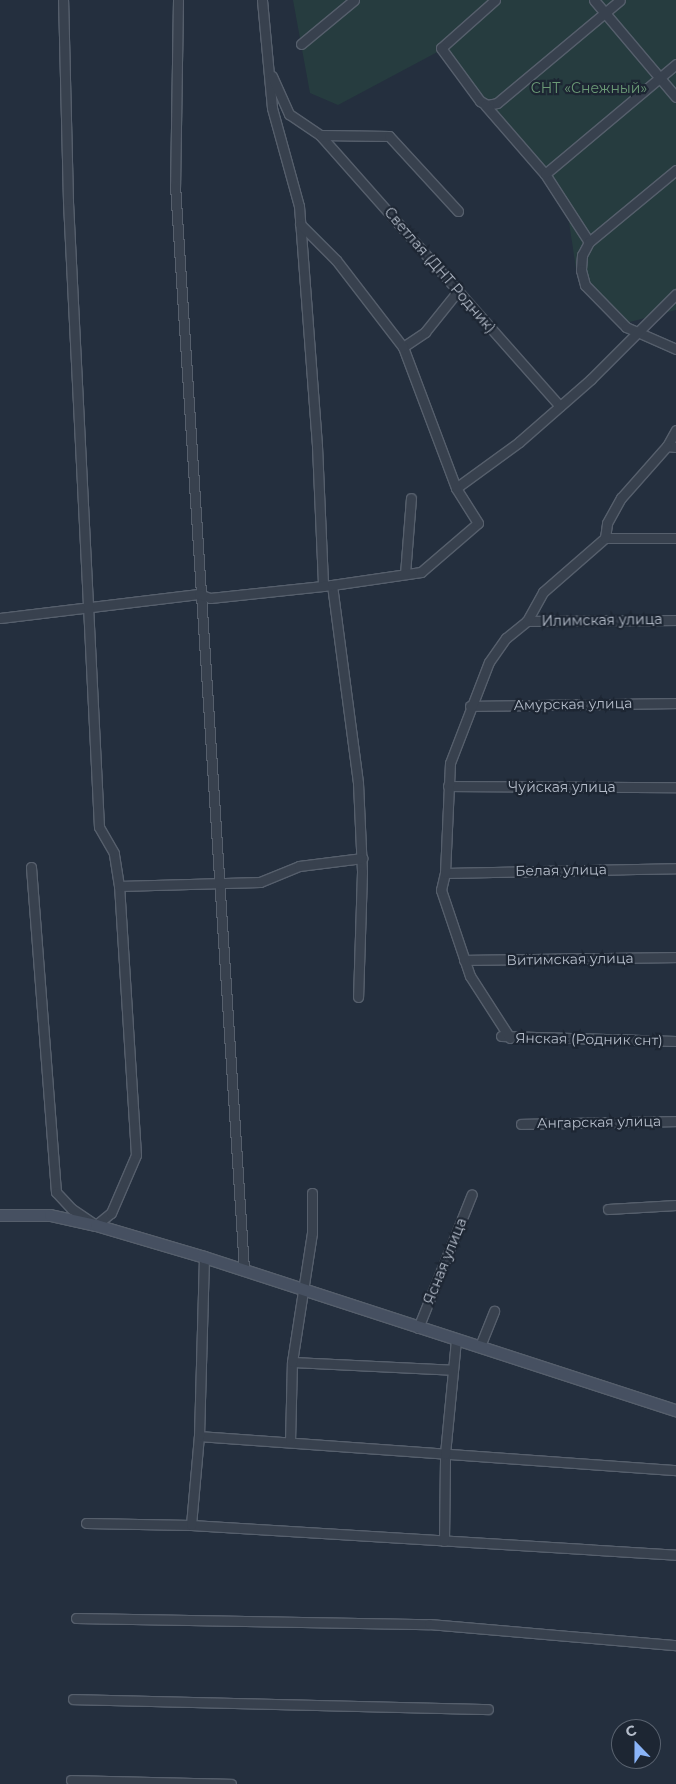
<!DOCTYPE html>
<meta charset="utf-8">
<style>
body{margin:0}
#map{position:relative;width:676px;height:1784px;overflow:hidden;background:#242f3e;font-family:Montserrat,sans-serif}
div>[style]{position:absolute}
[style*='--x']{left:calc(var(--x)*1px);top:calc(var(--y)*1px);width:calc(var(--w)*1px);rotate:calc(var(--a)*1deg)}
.green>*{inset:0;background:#263c3f}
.roads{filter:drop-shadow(1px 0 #565f6c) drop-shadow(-1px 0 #565f6c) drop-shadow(0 1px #565f6c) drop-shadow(0 -1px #565f6c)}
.street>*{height:9px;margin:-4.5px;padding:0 4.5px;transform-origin:4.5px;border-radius:4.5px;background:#38414e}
.secondary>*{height:11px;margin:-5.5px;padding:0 5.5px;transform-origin:5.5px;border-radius:5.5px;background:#465061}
span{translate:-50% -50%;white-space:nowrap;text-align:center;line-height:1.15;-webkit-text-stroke:4.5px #1d2633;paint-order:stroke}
.park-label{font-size:14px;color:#6b9a76}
.street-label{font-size:14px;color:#b4bcc9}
.north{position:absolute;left:611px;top:1719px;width:50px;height:50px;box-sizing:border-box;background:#1d2633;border:1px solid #59626f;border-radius:50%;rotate:338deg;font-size:14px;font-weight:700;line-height:20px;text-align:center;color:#b4bcc9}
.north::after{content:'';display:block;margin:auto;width:18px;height:22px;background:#8ab4f8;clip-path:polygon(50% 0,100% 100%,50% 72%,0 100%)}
</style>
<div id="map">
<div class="green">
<i style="clip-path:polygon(293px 0,676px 0,676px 310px,622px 324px,576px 269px,565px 195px,443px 49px,338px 105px,310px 93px)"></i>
</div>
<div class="roads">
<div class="street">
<i style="--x:178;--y:0;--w:185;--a:90.9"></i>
<i style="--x:175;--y:185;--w:1087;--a:86.36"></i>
<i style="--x:262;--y:0;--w:108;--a:84.7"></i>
<i style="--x:272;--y:108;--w:102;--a:74.6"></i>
<i style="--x:299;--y:206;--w:241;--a:85.7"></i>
<i style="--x:317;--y:446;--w:140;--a:87.5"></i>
<i style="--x:495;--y:0;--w:72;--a:138.4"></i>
<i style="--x:441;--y:48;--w:66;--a:53.7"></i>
<i style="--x:480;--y:101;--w:8;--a:30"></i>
<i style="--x:487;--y:105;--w:10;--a:-11"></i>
<i style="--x:497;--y:103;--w:160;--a:-39.9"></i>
<i style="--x:594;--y:0;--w:127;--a:49.8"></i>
<i style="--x:301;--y:44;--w:69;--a:-39.7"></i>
<i style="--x:272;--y:76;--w:42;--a:65.9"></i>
<i style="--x:289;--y:114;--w:37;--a:34"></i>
<i style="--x:320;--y:135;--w:362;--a:48.5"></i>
<i style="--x:485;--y:105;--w:91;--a:49"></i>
<i style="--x:545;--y:174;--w:81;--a:57.1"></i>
<i style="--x:320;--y:135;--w:69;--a:0.8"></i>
<i style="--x:389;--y:136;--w:102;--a:47.4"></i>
<i style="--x:676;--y:170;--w:113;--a:140.4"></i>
<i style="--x:589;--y:242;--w:15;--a:118"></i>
<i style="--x:582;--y:255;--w:15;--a:94"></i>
<i style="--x:581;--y:270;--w:16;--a:75"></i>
<i style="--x:585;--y:285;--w:59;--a:45.7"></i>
<i style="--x:626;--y:327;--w:55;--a:23.7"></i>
<i style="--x:545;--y:174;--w:171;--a:-40"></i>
<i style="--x:403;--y:347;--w:27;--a:-34"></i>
<i style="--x:425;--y:332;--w:51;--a:-51.3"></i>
<i style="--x:676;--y:430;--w:18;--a:119"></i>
<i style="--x:667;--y:446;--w:9;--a:6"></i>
<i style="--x:456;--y:488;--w:78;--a:-36.1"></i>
<i style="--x:519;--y:442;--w:96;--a:-41.2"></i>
<i style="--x:591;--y:379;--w:120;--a:-45"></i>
<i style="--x:605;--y:538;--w:71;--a:0"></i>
<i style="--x:405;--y:574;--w:76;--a:-85.5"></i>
<i style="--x:332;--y:585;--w:200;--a:82.5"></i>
<i style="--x:358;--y:783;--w:89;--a:87.4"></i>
<i style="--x:362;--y:872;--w:125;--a:91.8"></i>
<i style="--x:0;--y:618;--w:200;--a:-6.9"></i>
<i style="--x:199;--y:594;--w:12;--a:20"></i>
<i style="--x:210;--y:598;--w:123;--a:-6.1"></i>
<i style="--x:332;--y:585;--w:90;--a:-8.3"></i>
<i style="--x:421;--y:572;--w:75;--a:-40.7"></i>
<i style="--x:478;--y:523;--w:41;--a:-122.2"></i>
<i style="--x:456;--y:488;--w:151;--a:-110.6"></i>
<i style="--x:403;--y:347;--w:110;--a:-127.6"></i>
<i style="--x:336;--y:260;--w:51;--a:-135"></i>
<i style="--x:527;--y:621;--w:149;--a:-0.4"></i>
<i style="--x:470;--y:706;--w:206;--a:-0.8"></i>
<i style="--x:448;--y:786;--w:228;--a:0.3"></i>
<i style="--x:31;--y:867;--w:326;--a:85.6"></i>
<i style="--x:56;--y:1192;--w:23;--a:47"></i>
<i style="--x:72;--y:1209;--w:29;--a:34"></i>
<i style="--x:96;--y:1225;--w:19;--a:-39"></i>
<i style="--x:111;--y:1213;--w:63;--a:-66.7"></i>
<i style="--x:136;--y:1155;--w:270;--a:-93.6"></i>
<i style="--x:119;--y:886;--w:33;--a:-99"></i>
<i style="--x:114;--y:853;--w:30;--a:-120"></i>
<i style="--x:99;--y:827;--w:627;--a:-92.84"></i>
<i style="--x:68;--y:201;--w:201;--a:-91.4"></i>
<i style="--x:445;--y:873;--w:231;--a:-1.2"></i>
<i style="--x:119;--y:886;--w:141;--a:-1.6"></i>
<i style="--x:260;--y:882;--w:42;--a:-22.3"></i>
<i style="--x:299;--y:866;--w:64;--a:-7.2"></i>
<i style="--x:464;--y:960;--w:212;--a:-0.8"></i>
<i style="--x:501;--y:1036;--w:175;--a:1.6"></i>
<i style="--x:510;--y:1038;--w:74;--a:-122.8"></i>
<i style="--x:470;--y:976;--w:91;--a:-108.6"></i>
<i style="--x:441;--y:890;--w:17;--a:-77"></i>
<i style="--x:445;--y:873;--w:110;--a:-87.4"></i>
<i style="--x:450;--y:763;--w:108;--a:-68.9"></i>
<i style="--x:489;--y:662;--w:29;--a:-55"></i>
<i style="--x:506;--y:638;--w:27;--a:-39"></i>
<i style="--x:527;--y:621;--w:33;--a:-61"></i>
<i style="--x:543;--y:592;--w:82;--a:-41.1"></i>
<i style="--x:605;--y:538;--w:15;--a:-82"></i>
<i style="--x:607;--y:523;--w:29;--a:-61"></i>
<i style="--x:621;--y:498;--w:69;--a:-48.5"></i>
<i style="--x:521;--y:1124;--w:155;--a:-1.1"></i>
<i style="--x:608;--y:1209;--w:68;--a:-3.4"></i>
<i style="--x:418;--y:1328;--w:144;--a:-68.1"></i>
<i style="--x:480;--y:1346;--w:38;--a:-68"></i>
<i style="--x:292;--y:1362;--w:161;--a:2.8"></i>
<i style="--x:199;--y:1436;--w:478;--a:4.1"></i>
<i style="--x:290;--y:1442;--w:80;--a:-88.6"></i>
<i style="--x:292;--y:1362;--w:131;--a:-81.2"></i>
<i style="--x:312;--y:1233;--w:40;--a:-90"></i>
<i style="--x:86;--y:1523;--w:105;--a:1.1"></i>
<i style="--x:191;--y:1525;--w:486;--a:3.5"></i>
<i style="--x:191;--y:1525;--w:89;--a:-84.9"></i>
<i style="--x:199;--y:1436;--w:179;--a:-88.4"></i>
<i style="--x:444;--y:1541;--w:87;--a:-89.3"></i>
<i style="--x:445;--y:1454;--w:116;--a:-84.5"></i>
<i style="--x:76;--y:1618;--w:353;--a:1"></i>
<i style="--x:429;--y:1624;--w:248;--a:4.9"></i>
<i style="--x:73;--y:1699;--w:415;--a:1.4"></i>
<i style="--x:71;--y:1780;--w:160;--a:1.4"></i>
</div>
<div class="secondary">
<i style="--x:0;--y:1215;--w:50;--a:0"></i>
<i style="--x:50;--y:1215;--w:47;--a:12.3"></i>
<i style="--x:96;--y:1225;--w:113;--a:16.5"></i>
<i style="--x:204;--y:1257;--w:496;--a:18"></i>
</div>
</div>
<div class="park-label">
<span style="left:589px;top:88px">СНТ «Снежный»</span>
</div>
<div class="street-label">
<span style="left:440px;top:270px;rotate:49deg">Светлая (ДНТ Родник)</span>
<span style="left:602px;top:620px;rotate:-1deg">Илимская улица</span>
<span style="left:573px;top:704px;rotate:-1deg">Амурская улица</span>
<span style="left:562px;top:787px">Чуйская улица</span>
<span style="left:561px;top:870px;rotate:-1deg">Белая улица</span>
<span style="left:570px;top:959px;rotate:-1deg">Витимская улица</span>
<span style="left:589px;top:1039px;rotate:1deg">Янская (Родник снт)</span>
<span style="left:599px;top:1122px;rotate:-1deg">Ангарская улица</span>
<span style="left:445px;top:1261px;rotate:-68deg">Ясная улица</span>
</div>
<div class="north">С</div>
</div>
